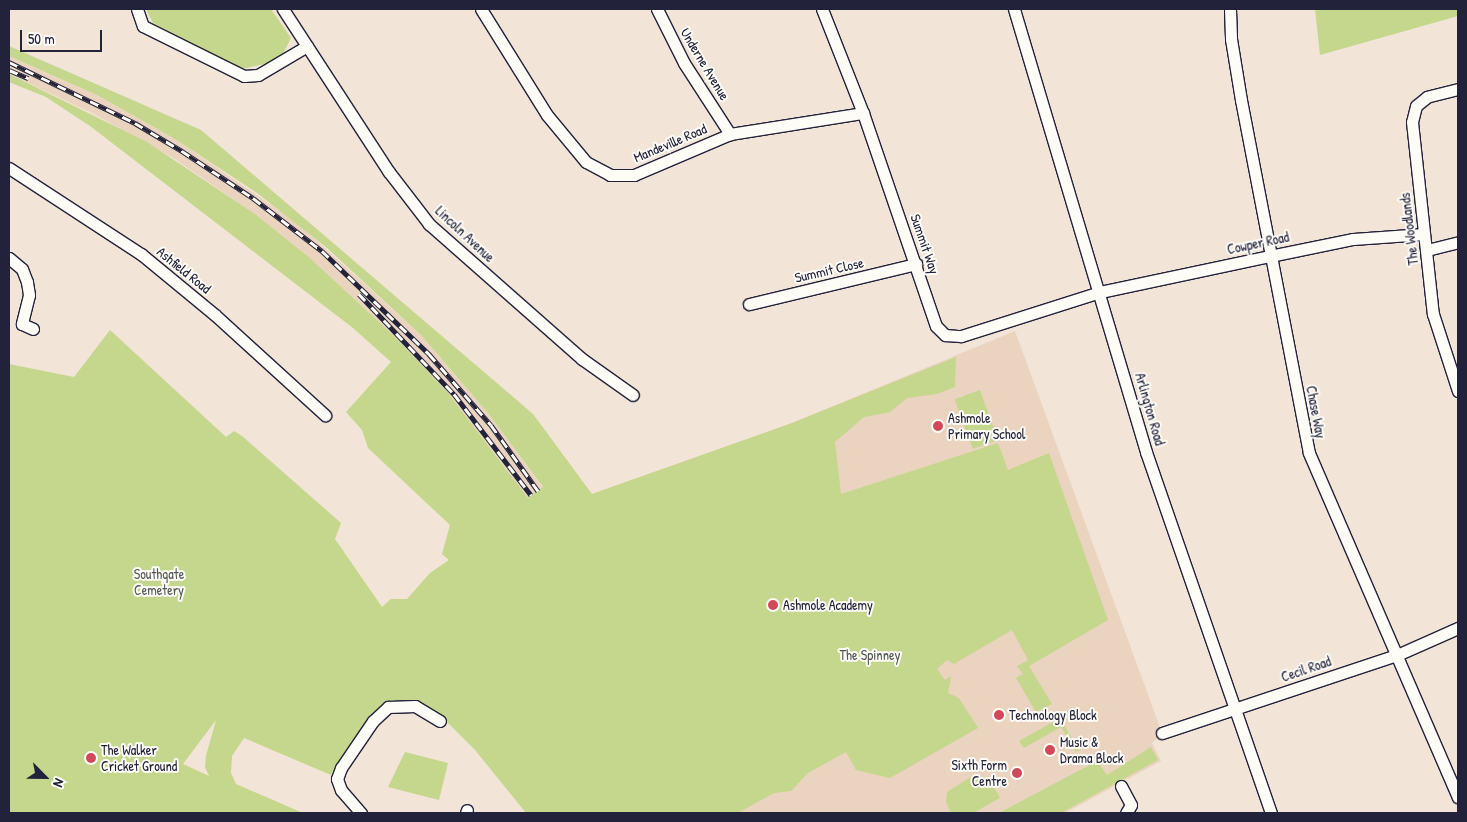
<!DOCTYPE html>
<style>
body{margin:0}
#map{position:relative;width:1467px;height:822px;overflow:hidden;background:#f2e4d6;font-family:"Patrick Hand",sans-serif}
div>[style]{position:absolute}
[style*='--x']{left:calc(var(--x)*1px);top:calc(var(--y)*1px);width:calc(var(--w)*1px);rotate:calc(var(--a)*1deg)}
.built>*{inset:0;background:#ead3bf}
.green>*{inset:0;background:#c5d78c;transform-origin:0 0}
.roads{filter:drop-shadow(1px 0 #22223b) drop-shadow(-1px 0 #22223b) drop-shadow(0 1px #22223b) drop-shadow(0 -1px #22223b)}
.minor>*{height:11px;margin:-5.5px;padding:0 5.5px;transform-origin:5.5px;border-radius:5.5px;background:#fdfcf7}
.rail>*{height:5px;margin-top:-2.5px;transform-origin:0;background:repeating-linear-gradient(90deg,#fdfcf7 0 9px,#22223b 0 18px);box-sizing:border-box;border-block:1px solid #22223b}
.dots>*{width:14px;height:14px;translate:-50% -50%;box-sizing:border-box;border:2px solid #fdfcf7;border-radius:50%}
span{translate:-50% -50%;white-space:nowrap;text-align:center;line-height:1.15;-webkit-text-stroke:4px #fdfcf7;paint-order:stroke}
.street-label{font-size:14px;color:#22223b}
.poi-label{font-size:14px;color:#22223b}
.left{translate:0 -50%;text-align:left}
.right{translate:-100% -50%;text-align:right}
.park-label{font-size:14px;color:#535853}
.frame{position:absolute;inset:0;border:10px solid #22223b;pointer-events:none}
.north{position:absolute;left:20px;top:752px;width:50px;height:50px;-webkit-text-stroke:4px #fdfcf7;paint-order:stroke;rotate:113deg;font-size:14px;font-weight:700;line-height:20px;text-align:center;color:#22223b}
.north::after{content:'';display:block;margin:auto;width:18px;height:22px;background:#22223b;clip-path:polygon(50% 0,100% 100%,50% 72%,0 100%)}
.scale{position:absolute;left:20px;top:30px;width:82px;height:22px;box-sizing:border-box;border:2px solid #22223b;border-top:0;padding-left:6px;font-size:15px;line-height:18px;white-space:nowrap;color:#22223b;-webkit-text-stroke:4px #fdfcf7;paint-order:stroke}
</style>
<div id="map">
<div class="built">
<i style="clip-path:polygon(9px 56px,97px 95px,175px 139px,296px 222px,422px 336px,488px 413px,543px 488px,528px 498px,448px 393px,394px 336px,310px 258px,255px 214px,175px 159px,94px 114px,9px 74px)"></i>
<i style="clip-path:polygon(1015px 331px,1162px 733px,1152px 743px,1161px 761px,1065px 813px,540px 813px,592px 494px,792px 423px)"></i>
</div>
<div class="green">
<i style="clip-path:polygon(146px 9px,271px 9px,291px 38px,283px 54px,273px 62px,242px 69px,153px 23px)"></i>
<i style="clip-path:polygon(1315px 9px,1458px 9px,1458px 16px,1320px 55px)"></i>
<i style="clip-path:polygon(evenodd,9px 46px,201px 130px,533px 414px,592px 494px,792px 423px,956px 357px,955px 387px,937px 394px,907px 398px,890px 412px,864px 417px,835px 442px,841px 494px,998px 443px,1008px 470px,1049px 453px,1108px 620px,1029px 666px,1052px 704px,1036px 712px,1016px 678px,1023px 674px,1017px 666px,1028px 660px,1012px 630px,954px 664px,947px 660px,937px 669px,945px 680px,951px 676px,948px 693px,959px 698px,978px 728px,890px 778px,856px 770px,846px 752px,808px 773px,791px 791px,774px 793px,738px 813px,526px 813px,475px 750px,436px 711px,413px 703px,368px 719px,331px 775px,244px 738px,232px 756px,231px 773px,236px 784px,303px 813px,9px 813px,9px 364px,74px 377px,110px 330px,226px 437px,234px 431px,242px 436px,341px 523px,335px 539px,382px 607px,391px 599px,407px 599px,430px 573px,449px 560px,442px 554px,450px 525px,368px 448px,362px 430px,346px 412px,391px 362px,353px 328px,90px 126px,46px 97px,9px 82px,9px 74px,147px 142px,255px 214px,310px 258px,394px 336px,448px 393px,528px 498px,543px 487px,488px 413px,422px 336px,327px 248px,257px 193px,175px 139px,97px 95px,9px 56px,9px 46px,216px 720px,206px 756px,205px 767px,209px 776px,183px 764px,216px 720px)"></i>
<i style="left:980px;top:390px;width:53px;height:27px;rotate:70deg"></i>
<i style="clip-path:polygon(1060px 718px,1079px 750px,1076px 752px,1061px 727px,1024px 748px,1019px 741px)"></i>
<i style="clip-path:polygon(1151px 747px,1158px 760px,1061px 813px,999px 813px,1097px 761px,1107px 775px)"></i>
<i style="clip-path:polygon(405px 752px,448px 763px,439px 800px,388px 787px)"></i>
<i style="clip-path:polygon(974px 775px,988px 778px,1000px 798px,973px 813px,951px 813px,946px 802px,947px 792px)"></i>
</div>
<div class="roads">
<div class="minor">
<i style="--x:137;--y:9;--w:18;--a:71"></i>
<i style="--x:143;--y:26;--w:113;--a:26.3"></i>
<i style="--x:244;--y:76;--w:14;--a:-4"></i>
<i style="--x:258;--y:75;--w:57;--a:-30.6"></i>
<i style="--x:283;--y:9;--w:194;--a:57"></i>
<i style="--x:389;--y:172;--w:66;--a:52.4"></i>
<i style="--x:429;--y:224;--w:204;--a:41.4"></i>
<i style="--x:582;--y:359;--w:62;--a:35.2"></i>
<i style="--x:481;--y:9;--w:125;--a:58.1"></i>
<i style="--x:547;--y:115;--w:61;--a:50.3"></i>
<i style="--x:586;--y:162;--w:27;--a:28"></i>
<i style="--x:610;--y:175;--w:24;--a:0"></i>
<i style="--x:634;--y:175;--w:104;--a:-23.1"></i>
<i style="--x:730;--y:134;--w:135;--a:-9"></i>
<i style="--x:657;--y:9;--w:60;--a:63.4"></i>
<i style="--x:684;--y:63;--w:85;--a:57.1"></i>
<i style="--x:822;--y:9;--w:112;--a:68.5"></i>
<i style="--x:863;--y:113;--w:225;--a:71.1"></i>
<i style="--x:936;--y:326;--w:13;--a:45"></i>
<i style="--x:945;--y:335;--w:16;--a:4"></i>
<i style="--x:961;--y:336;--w:146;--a:-17.6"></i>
<i style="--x:1100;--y:292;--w:174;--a:-12"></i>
<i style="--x:1270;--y:256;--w:85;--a:-11.6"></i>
<i style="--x:1353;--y:239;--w:71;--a:-4"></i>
<i style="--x:1014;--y:9;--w:462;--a:73.4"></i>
<i style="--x:1146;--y:452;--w:382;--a:70.9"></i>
<i style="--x:1230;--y:9;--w:30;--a:88"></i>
<i style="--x:1231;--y:39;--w:62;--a:80.7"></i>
<i style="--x:1241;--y:100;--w:359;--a:79.1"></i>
<i style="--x:1309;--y:453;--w:375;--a:66.6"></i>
<i style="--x:1458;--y:89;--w:32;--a:166"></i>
<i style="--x:1427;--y:97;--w:14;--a:141"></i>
<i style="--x:1416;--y:106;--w:16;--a:104"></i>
<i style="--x:1412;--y:122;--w:193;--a:83.8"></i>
<i style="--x:1433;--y:314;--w:81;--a:72"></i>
<i style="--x:9;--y:168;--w:158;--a:33.1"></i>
<i style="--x:141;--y:254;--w:96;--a:39.5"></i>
<i style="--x:215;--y:315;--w:149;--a:42.3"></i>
<i style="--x:1427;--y:250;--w:32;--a:-14"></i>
<i style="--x:9;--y:258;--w:17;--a:40"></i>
<i style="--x:22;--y:269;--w:14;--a:69"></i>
<i style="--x:27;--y:282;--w:13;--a:81"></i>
<i style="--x:29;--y:295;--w:30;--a:104"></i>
<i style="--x:22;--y:324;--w:12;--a:24"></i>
<i style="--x:749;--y:304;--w:172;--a:-13.5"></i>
<i style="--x:1162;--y:733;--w:248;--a:-18.4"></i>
<i style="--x:1397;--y:655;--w:67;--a:-23.9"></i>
<i style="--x:1121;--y:786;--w:21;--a:62"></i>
<i style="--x:1131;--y:805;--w:9;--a:122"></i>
<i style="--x:361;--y:813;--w:30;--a:-131"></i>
<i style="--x:341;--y:790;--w:12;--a:-110"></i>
<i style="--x:337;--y:779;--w:12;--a:-70"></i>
<i style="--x:341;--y:768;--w:57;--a:-55.8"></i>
<i style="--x:373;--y:721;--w:21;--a:-43"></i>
<i style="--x:388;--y:707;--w:27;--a:-2"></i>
<i style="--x:415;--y:706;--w:29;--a:31"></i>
<i style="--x:466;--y:813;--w:3;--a:-72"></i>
</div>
</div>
<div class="rail">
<i style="--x:9;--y:62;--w:140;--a:25.8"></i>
<i style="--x:135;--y:123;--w:55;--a:30.8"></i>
<i style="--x:182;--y:151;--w:85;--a:33.5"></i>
<i style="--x:253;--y:198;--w:87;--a:37.5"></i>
<i style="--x:322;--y:251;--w:149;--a:43.9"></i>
<i style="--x:429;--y:354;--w:94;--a:48.9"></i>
<i style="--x:491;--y:425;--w:81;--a:54.5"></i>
<i style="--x:9;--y:70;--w:21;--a:23"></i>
<i style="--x:359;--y:294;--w:138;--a:46.5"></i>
<i style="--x:454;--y:394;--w:127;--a:52.7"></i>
</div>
<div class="dots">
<i style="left:938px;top:426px;background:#d1495b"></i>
<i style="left:773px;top:605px;background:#d1495b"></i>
<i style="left:999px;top:715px;background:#d1495b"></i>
<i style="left:1050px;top:750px;background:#d1495b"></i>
<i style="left:91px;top:758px;background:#d1495b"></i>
<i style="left:1017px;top:773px;background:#d1495b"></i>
</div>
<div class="street-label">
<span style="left:705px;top:64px;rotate:59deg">Underne Avenue</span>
<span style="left:670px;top:143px;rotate:-23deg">Mandeville Road</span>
<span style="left:1409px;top:229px;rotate:-97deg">The Woodlands</span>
<span style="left:465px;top:234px;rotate:43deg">Lincoln Avenue</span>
<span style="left:1258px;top:243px;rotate:-12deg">Cowper Road</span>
<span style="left:925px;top:244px;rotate:71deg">Summit Way</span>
<span style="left:184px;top:270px;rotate:39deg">Ashfield Road</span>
<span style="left:829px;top:270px;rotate:-13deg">Summit Close</span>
<span style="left:1150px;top:409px;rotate:74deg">Arlington Road</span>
<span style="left:1316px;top:412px;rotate:79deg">Chase Way</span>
<span style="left:1306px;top:669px;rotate:-19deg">Cecil Road</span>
</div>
<div class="poi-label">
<span class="left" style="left:948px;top:426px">Ashmole<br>Primary School</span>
<span class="left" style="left:783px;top:605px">Ashmole Academy</span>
<span class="left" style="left:1009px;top:715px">Technology Block</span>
<span class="left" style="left:1060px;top:750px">Music &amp;<br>Drama Block</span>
<span class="left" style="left:101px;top:758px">The Walker<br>Cricket Ground</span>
<span class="right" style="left:1007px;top:773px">Sixth Form<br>Centre</span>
</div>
<div class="park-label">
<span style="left:159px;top:582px">Southgate<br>Cemetery</span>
<span style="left:870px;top:655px">The Spinney</span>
</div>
<div class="frame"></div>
<div class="north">N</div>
<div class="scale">50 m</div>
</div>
